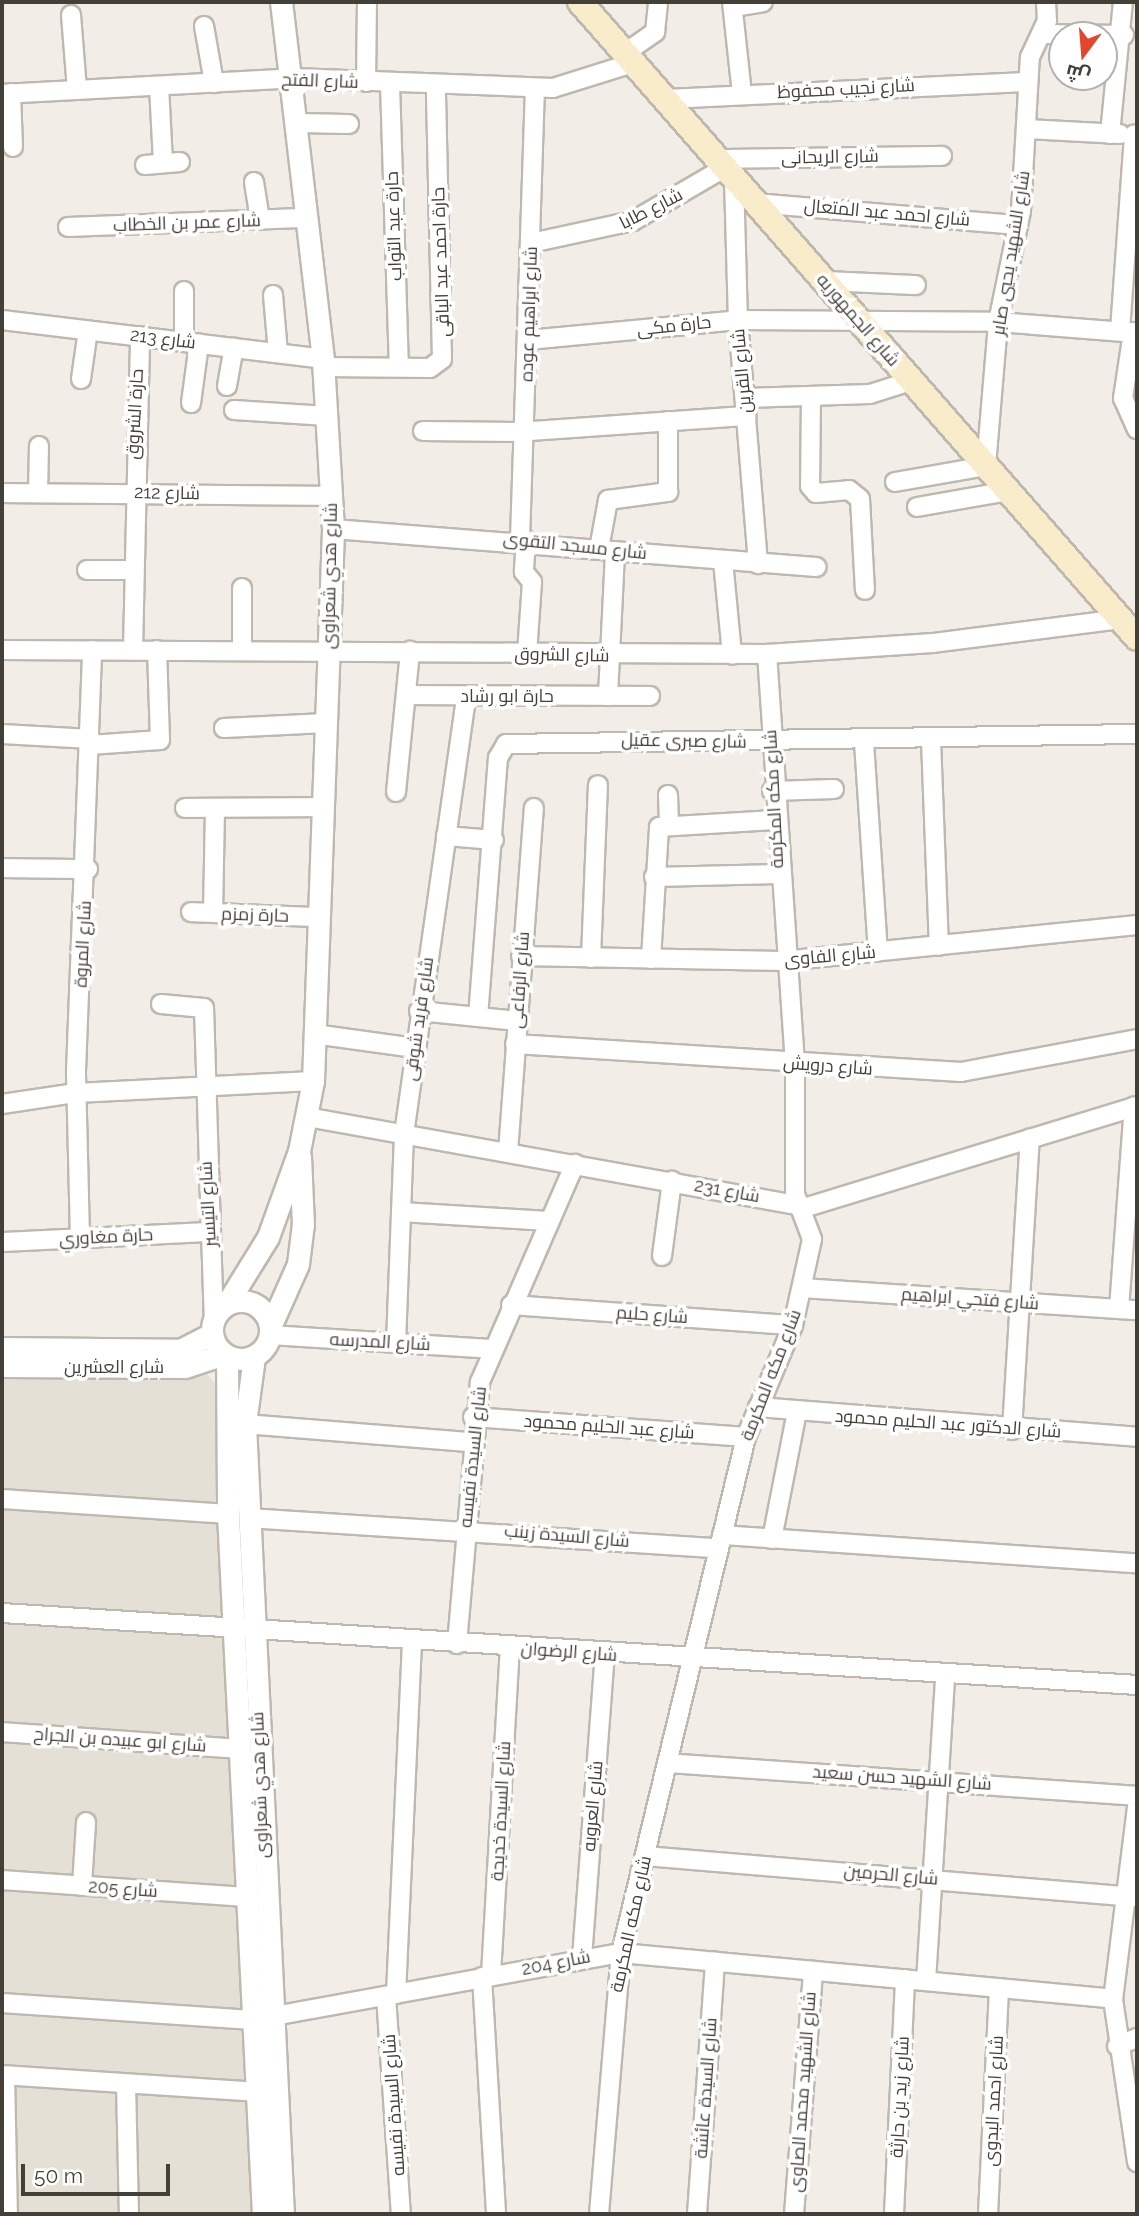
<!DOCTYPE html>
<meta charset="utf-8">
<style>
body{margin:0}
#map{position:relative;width:1139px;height:2216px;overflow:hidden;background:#f2eee7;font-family:Raleway,Cairo,sans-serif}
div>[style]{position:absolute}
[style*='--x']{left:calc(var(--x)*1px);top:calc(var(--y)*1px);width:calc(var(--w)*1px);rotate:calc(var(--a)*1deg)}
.residential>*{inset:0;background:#e5e0d6}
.roads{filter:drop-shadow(2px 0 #bfb8ae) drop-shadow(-2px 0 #bfb8ae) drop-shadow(0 2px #bfb8ae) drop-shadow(0 -2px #bfb8ae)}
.minor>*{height:18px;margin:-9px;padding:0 9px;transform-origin:9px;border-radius:9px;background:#fff}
.tertiary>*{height:21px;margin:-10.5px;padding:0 10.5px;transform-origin:10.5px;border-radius:10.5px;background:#fff}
.tertiary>.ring{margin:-10.5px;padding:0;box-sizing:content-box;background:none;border:21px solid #fff;border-radius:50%}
.secondary>*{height:24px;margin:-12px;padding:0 12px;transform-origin:12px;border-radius:12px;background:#f9ecca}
span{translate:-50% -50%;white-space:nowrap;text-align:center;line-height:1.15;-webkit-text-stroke:7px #fff;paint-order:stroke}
.street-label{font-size:18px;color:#443f37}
.frame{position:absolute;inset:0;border:4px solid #443f37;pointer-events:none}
.north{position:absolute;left:1048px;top:21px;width:70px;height:70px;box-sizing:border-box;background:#fff;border:2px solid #b4b2af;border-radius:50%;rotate:196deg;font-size:19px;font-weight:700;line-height:28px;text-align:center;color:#443f37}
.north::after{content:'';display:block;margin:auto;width:24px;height:32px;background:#e3452d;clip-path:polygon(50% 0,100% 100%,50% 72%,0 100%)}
.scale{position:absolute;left:21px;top:2164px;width:149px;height:32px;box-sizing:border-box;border:4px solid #443f37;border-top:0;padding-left:9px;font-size:21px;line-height:24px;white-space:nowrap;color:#443f37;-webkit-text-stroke:5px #fff;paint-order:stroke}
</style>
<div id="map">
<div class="residential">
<i style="clip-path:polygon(199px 1365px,225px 1395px,264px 2214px,2px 2214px,2px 1366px)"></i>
</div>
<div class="roads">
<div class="minor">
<i style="--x:732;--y:2;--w:93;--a:83.8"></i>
<i style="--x:733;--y:7;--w:30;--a:-9"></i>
<i style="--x:71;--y:15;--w:75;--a:85.4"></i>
<i style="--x:204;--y:26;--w:58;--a:80"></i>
<i style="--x:1041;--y:34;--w:83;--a:0.7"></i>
<i style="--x:625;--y:53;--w:37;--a:-35"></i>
<i style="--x:655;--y:32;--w:30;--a:-84"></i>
<i style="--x:366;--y:82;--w:80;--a:-89.3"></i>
<i style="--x:390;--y:84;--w:283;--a:88.2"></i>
<i style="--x:159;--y:86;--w:77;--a:87"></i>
<i style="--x:11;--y:93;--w:54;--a:87.9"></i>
<i style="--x:2;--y:94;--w:292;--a:-3.1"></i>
<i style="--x:294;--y:78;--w:259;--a:2.2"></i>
<i style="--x:553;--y:88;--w:84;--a:-17.4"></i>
<i style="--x:665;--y:99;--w:363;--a:-2.7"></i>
<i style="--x:298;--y:123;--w:51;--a:1.1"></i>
<i style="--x:1027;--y:129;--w:93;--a:3.1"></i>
<i style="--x:1110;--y:134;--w:133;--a:-84.4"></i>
<i style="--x:717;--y:159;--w:225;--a:-0.8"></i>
<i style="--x:145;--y:165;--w:35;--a:-5"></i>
<i style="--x:734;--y:179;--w:141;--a:88.4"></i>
<i style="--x:738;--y:320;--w:245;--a:85.3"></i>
<i style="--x:254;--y:182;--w:38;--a:81"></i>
<i style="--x:755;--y:203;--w:264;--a:4.8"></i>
<i style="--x:68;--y:227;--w:239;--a:-2.2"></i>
<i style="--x:531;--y:243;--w:104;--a:-12.2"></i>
<i style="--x:633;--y:221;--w:105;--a:-30.2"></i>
<i style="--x:824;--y:281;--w:92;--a:2.5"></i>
<i style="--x:273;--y:295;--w:58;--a:85.1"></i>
<i style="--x:2;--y:320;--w:323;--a:6.9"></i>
<i style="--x:1120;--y:331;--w:197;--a:-85.9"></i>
<i style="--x:1133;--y:332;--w:67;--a:98.6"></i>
<i style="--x:1123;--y:398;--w:34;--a:66"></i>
<i style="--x:528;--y:340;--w:211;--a:-5.4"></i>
<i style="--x:738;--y:320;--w:260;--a:0.4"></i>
<i style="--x:998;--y:322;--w:139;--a:4.5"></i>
<i style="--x:184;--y:342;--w:51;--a:-90"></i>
<i style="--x:324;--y:367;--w:106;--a:0.5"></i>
<i style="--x:430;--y:368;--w:15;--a:-37"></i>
<i style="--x:442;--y:359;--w:273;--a:-91.3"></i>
<i style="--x:81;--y:379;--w:49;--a:-81.9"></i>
<i style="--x:227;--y:386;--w:39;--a:-80"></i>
<i style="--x:811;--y:396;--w:90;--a:90.6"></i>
<i style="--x:810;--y:486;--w:9;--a:49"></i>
<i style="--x:816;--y:493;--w:33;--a:-5"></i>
<i style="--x:849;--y:490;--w:14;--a:39"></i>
<i style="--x:860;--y:499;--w:91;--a:86.9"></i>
<i style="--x:745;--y:398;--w:125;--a:-1.8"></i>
<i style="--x:870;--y:394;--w:43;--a:-17.6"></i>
<i style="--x:191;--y:403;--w:60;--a:-82.3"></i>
<i style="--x:234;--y:410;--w:93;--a:3.7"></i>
<i style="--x:423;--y:431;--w:94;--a:0.6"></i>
<i style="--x:517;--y:432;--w:230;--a:-4"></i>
<i style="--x:895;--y:482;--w:92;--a:-10"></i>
<i style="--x:986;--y:466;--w:144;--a:-85.2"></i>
<i style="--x:998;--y:322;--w:113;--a:-78.3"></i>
<i style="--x:1021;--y:211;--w:154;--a:-86.7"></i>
<i style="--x:1030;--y:57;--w:40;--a:-65"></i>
<i style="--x:1047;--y:21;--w:19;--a:-93"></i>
<i style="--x:2;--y:493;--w:330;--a:0.5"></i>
<i style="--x:38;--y:493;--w:47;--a:-88.8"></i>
<i style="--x:917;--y:507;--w:92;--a:-10"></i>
<i style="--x:333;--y:529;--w:485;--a:4.5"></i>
<i style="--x:520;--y:539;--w:450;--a:-88.1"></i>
<i style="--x:526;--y:540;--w:32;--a:94"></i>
<i style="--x:524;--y:572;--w:13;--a:51"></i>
<i style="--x:532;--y:582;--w:72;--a:94"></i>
<i style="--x:599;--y:549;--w:50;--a:-79.6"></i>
<i style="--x:608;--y:500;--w:61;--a:-7.6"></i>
<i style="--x:668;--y:492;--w:71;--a:-90"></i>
<i style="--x:723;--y:561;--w:94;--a:84.5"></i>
<i style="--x:87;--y:570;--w:45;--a:0"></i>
<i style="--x:242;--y:649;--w:61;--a:-90"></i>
<i style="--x:2;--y:650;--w:765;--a:0.3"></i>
<i style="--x:767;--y:654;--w:166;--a:-3.8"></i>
<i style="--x:933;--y:643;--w:190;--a:-7.3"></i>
<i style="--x:133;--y:650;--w:314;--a:-88.7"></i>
<i style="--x:406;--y:695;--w:244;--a:0.2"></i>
<i style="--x:608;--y:696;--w:145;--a:-87.2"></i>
<i style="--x:224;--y:728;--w:102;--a:-2.8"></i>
<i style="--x:2;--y:734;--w:89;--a:3.2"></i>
<i style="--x:931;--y:740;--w:206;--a:87.8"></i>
<i style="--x:864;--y:742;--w:210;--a:86.2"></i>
<i style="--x:90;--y:745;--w:70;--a:-4.1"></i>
<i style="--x:160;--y:740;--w:90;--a:-91.9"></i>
<i style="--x:772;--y:791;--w:62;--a:-1.8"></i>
<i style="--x:396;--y:792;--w:142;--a:-84.3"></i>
<i style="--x:668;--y:795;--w:29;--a:88"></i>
<i style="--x:185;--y:808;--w:138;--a:-0.4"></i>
<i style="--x:446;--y:836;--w:48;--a:4.8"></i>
<i style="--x:2;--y:868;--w:86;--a:0.7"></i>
<i style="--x:654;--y:877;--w:124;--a:-1.4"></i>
<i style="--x:191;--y:912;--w:127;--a:2.3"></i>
<i style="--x:213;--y:913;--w:105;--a:-88.9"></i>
<i style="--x:521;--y:956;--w:262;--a:1.1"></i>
<i style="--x:783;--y:961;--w:356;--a:-5.8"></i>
<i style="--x:591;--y:958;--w:173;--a:-87.7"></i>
<i style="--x:651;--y:959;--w:132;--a:-86.5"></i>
<i style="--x:659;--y:827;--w:115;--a:-3.5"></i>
<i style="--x:161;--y:1004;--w:43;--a:5.3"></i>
<i style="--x:204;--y:1008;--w:311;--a:88.2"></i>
<i style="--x:419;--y:1011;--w:99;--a:5.8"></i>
<i style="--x:478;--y:1017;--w:260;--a:-85.6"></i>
<i style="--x:498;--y:758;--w:16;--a:-60"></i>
<i style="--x:506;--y:744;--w:631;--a:-0.91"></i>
<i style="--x:314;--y:1034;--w:102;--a:7.9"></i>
<i style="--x:515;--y:1044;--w:447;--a:3.6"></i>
<i style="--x:961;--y:1072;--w:179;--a:-10.6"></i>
<i style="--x:2;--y:1104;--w:75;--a:-8.5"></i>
<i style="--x:76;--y:1093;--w:237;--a:-2.9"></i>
<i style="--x:307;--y:1117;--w:508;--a:10.2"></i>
<i style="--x:807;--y:1207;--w:345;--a:-17"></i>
<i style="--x:508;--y:1152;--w:345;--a:-85.7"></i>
<i style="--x:401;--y:1212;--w:148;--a:3.5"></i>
<i style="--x:80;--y:1238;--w:167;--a:-91.4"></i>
<i style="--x:76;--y:1071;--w:421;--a:-87.8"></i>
<i style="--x:2;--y:1242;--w:207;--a:-2.8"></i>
<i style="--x:662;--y:1256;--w:76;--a:-82.4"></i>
<i style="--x:802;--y:1288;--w:336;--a:3.8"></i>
<i style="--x:511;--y:1305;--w:283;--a:4.1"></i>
<i style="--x:1119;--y:1309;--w:203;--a:-85.8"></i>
<i style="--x:270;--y:1335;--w:221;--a:3.6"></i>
<i style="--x:396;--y:1343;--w:209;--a:-87.8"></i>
<i style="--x:404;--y:1134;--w:442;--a:-81.9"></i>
<i style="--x:758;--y:1407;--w:380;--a:4.5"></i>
<i style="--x:473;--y:1417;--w:274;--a:4.2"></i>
<i style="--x:245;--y:1424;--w:227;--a:4.6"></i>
<i style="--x:1012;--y:1430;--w:292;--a:-86.5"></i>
<i style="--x:2;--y:1499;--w:226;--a:3.8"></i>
<i style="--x:249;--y:1518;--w:471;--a:3.7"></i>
<i style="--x:722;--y:1535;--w:416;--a:3.9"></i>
<i style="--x:772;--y:1539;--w:129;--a:-78.9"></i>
<i style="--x:2;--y:1613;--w:1137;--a:3.63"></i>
<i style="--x:457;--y:1644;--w:263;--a:-85"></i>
<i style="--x:480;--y:1382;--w:238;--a:-66.5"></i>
<i style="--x:2;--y:1732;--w:237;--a:4.1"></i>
<i style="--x:667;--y:1763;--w:471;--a:4"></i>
<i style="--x:1137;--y:1807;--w:193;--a:97.1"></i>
<i style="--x:1113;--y:1999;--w:165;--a:81.6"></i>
<i style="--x:645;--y:1856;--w:494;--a:4.8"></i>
<i style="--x:2;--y:1880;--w:243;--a:4"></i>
<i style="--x:82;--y:1886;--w:64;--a:-86.4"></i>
<i style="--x:582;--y:1958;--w:305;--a:-85.7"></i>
<i style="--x:491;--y:1975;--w:328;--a:-86.7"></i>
<i style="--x:482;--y:1977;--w:237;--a:86.6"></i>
<i style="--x:926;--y:1981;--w:306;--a:-86.4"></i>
<i style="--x:396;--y:1994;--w:353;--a:-87.4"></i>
<i style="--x:386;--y:1996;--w:219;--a:86.1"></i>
<i style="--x:2;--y:2003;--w:251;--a:3.9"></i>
<i style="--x:252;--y:2020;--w:375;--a:-10.3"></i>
<i style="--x:621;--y:1953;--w:494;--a:5.3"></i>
<i style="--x:1117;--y:2046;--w:22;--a:-22"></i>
<i style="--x:2;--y:2075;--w:254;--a:3.8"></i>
<i style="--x:5;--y:2076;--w:138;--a:88.8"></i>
<i style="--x:126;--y:2084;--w:130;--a:88.7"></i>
<i style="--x:599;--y:2214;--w:262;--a:-85.2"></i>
<i style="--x:621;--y:1953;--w:531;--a:-76.38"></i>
<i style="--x:746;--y:1437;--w:121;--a:-67.2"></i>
<i style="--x:793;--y:1325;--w:88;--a:-77.5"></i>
<i style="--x:812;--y:1239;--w:48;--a:-110.7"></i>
<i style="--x:795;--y:1194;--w:130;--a:-90"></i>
<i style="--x:795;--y:1064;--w:411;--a:-93.9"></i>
<i style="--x:697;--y:2214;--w:253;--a:-85.9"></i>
<i style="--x:794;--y:2214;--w:244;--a:-85.5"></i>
<i style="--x:894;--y:2214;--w:235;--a:-87.3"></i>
<i style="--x:988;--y:2214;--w:226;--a:-87.2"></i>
</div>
<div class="tertiary">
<i class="ring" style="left:212px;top:1301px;width:37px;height:37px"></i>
<i style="--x:226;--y:1305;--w:80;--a:-58.3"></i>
<i style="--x:268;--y:1237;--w:91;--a:-70.2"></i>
<i style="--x:299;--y:1151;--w:71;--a:-78.7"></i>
<i style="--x:313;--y:1081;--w:552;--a:-87.92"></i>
<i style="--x:333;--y:529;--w:170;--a:-93.4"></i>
<i style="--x:323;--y:359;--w:359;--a:-96.7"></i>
<i style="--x:270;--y:1327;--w:69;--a:-66"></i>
<i style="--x:298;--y:1264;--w:39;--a:-83"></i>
<i style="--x:303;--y:1225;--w:69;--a:-92.5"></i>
<i style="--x:2;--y:1348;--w:178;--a:0.6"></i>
<i style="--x:180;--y:1350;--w:36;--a:-27"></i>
<i style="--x:227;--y:1356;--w:158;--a:89.6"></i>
<i style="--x:228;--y:1514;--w:701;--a:87.14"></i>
<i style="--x:254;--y:1357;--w:68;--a:97.7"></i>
<i style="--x:245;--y:1424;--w:791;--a:87.25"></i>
<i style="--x:2;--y:1366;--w:183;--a:0.3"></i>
<i style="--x:185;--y:1367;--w:41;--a:-18.4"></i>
</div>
<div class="secondary">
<i style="--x:580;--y:2;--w:845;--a:48.79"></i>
</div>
</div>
<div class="street-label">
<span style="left:320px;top:81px;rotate:2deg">شارع الفتح</span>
<span style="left:846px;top:89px;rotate:-3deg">شارع نجيب محفوظ</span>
<span style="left:830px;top:157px;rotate:-1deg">شارع الريحانى</span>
<span style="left:651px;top:209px;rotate:-27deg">شارع طابا</span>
<span style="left:887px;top:213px;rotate:5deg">شارع احمد عبد المتعال</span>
<span style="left:187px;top:223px;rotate:-2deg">شارع عمر بن الخطاب</span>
<span style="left:394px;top:226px;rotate:-92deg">حارة عبد التواب</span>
<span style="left:1011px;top:253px;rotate:-81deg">شارع الشهيد يحيي صابر</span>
<span style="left:441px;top:262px;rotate:-92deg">حارة احمد عبد الباقى</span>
<span style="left:529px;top:314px;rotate:-88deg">شارع ابراهيم عوده</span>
<span style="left:858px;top:320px;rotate:49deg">شارع الجمهوريه</span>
<span style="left:674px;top:326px;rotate:-6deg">حارة مكى</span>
<span style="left:163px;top:339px;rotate:7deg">شارع 213</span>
<span style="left:742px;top:371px;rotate:-95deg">شارع القرين</span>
<span style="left:135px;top:414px;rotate:-87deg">حارة الشروق</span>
<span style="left:167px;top:493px;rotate:1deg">شارع 212</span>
<span style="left:575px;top:546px;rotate:6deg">شارع مسجد التقوى</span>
<span style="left:330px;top:576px;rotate:-89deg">شارع هدي شعراوى</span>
<span style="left:562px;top:655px;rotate:1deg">شارع الشروق</span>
<span style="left:507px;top:696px">حارة ابو رشاد</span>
<span style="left:684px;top:741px;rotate:1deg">شارع صبرى عقيل</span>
<span style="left:774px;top:799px;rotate:-93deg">شارع مكه المكرمة</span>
<span style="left:255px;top:915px;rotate:2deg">حارة زمزم</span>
<span style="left:83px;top:944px;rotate:-87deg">شارع المروة</span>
<span style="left:830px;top:956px;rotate:-5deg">شارع الفاوى</span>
<span style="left:520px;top:980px;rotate:-86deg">شارع الرفاعى</span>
<span style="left:419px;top:1019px;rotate:-82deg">شارع فريد شوقى</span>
<span style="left:828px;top:1066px;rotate:4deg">شارع درويش</span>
<span style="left:727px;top:1191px;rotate:10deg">شارع 231</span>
<span style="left:208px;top:1204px;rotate:-93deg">شارع التيسير</span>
<span style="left:106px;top:1237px;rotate:-3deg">حارة مغاوري</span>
<span style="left:970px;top:1299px;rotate:4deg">شارع فتحي ابراهيم</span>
<span style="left:652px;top:1315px;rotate:4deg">شارع حليم</span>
<span style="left:380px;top:1342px;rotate:3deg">شارع المدرسه</span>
<span style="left:114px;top:1367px">شارع العشرين</span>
<span style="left:771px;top:1375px;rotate:-69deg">شارع مكه المكرمة</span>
<span style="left:948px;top:1424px;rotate:4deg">شارع الدكتور عبد الحليم محمود</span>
<span style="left:609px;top:1427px;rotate:4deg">شارع عبد الحليم محمود</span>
<span style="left:473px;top:1457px;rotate:-84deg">شارع السيدة نفيسه</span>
<span style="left:567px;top:1536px;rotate:5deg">شارع السيدة زينب</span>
<span style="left:569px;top:1652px;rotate:4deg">شارع الرضوان</span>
<span style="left:120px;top:1740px;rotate:4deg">شارع ابو عبيده بن الجراح</span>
<span style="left:902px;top:1778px;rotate:4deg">شارع الشهيد حسن سعيد</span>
<span style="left:260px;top:1785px;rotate:-92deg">شارع هدي شعراوى</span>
<span style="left:593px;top:1806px;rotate:-85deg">شارع العروبه</span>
<span style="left:501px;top:1811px;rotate:-87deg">شارع السيدة خديجة</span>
<span style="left:891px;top:1875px;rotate:5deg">شارع الحرمين</span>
<span style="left:123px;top:1889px;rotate:4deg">شارع 205</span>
<span style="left:631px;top:1924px;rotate:-78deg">شارع مكه المكرمة</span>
<span style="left:556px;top:1963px;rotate:-11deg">شارع 204</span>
<span style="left:706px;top:2088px;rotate:-86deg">شارع السيدة عائشة</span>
<span style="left:803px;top:2092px;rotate:-86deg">شارع الشهيد محمد الصاوى</span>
<span style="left:900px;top:2097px;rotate:-87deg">شارع زيد بن حارثة</span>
<span style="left:994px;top:2101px;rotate:-87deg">شارع احمد البدوى</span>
<span style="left:394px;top:2105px;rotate:-94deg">شارع السيدة نفيسه</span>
</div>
<div class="frame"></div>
<div class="north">ش</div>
<div class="scale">50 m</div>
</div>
